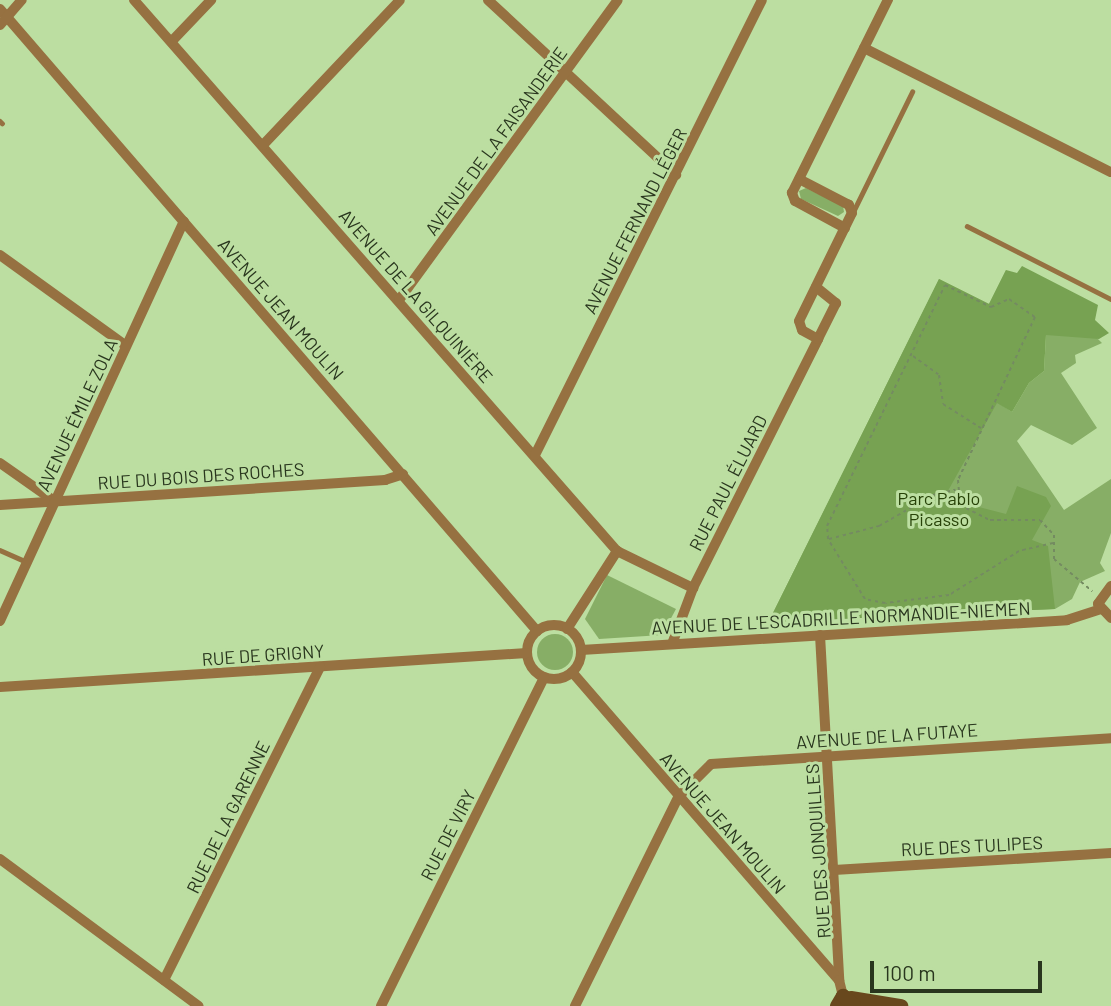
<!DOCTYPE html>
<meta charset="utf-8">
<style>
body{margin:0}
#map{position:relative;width:1111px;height:1006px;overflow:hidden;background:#bcdea1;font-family:Barlow,sans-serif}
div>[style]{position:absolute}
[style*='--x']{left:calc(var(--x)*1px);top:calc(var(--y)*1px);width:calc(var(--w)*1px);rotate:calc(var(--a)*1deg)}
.green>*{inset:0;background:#87ae66}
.round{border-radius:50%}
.forest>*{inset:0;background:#77a252}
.path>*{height:2px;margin-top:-1px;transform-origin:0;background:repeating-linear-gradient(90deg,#748b61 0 3.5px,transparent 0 7px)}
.lane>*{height:4.5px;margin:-2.25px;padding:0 2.25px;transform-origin:2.25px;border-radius:2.25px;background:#967141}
.street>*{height:10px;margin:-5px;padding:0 5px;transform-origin:5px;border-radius:5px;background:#967141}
.street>.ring{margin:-5px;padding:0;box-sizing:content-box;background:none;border:10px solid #967141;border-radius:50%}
.secondary>*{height:14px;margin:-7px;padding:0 7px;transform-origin:7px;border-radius:7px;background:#68481d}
span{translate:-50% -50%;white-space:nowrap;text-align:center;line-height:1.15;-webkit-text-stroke:6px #bcdea1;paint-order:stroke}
.street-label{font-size:18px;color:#29361e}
.park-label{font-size:18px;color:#274208}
.scale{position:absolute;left:870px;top:961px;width:172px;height:32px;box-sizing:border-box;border:4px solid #29361e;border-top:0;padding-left:9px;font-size:21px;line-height:24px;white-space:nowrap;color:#29361e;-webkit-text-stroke:5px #bcdea1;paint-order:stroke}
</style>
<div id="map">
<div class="green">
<i style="clip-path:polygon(806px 188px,843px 206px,844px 212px,838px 216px,801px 199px,799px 191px)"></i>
<i style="clip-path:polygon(1006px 270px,997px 402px,1012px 412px,1029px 383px,1044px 371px,1046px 335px,1092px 333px,1102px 343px,1075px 355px,1076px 363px,1061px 373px,1097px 428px,1072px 445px,1031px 425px,1017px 441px,1064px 510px,1111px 479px,1111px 533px,1100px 563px,1105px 571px,1080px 582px,1072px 599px,1055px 609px,773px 622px,765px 629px,939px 279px,989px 304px)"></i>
<i style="clip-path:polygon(607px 575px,676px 609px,662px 635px,599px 639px,585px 619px)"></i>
<i class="round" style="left:537px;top:634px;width:36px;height:36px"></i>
</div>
<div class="forest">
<i style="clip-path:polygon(1022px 266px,1098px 305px,1095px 320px,1109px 333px,1099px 339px,1046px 335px,1044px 371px,1029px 383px,1012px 412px,997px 403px,944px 498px,1006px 514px,1017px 486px,1046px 497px,1051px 506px,1032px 540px,1048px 546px,1055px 609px,773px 622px,765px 629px,939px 279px,989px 304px,1006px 270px,1017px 273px)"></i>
</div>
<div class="path">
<i style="--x:913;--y:356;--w:32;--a:36"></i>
<i style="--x:939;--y:375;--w:29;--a:82"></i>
<i style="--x:943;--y:404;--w:45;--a:32.3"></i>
<i style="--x:829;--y:539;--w:52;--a:-14.6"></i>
<i style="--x:879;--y:526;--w:62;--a:-29.9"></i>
<i style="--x:933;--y:495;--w:23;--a:-13"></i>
<i style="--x:1053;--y:543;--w:35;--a:167"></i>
<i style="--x:1019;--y:551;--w:83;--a:147.8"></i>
<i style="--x:949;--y:595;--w:64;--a:172.9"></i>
<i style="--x:885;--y:603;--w:20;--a:-169"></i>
<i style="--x:865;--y:599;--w:70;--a:-121.7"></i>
<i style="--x:828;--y:539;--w:13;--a:-94"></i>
<i style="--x:827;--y:526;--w:268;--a:-63.9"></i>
<i style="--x:945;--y:285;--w:51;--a:25.6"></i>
<i style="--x:991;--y:307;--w:20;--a:-24"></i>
<i style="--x:1009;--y:299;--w:32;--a:35"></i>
<i style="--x:1035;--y:317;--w:180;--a:115.3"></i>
<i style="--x:958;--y:480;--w:25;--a:85"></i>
<i style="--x:960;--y:505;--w:34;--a:27"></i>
<i style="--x:990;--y:520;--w:50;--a:0"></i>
<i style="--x:1040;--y:520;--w:21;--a:47"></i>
<i style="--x:1054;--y:535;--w:24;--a:90"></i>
<i style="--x:1054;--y:559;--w:50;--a:40.1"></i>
</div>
<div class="lane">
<i style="--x:0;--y:121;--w:3;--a:45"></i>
<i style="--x:853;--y:212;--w:134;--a:-63.8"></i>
<i style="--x:967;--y:226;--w:161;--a:26.9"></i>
<i style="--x:0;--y:550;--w:30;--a:24"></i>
</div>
<div class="street">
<i style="--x:134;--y:0;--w:733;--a:48.76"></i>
<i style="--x:617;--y:551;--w:85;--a:26"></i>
<i style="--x:488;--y:0;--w:257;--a:42.9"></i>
<i style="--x:0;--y:9;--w:822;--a:49.19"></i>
<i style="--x:0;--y:25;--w:33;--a:-49"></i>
<i style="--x:172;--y:41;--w:57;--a:-46.4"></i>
<i style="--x:864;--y:48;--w:276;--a:26.7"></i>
<i style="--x:263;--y:145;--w:199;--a:-46.6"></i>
<i style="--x:845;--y:228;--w:57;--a:-151.6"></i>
<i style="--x:795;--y:201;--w:9;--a:-111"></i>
<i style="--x:792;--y:193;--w:216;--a:-63.6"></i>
<i style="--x:0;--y:255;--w:155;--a:35.8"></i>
<i style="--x:816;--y:287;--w:26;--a:39"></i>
<i style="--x:836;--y:303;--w:40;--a:116.6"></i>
<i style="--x:399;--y:300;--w:371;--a:-53.9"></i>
<i style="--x:535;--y:455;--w:508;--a:-63.49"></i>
<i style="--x:0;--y:463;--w:66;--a:35.1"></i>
<i style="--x:0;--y:505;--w:386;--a:-3.7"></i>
<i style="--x:385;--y:480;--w:19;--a:-18"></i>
<i style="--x:1111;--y:586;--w:22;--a:126"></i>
<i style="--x:1098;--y:604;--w:19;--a:47"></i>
<i style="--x:0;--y:621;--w:440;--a:-65.3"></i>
<i class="ring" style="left:527px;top:625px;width:44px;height:44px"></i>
<i style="--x:567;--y:629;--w:93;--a:-57.3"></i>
<i style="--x:820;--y:635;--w:346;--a:86.8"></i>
<i style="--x:672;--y:644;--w:60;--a:-69.4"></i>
<i style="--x:693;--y:588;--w:279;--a:-63.3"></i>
<i style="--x:818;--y:339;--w:18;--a:-151"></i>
<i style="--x:802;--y:330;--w:9;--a:-108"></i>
<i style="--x:799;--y:321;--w:120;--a:-63.9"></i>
<i style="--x:852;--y:213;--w:9;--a:-111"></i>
<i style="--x:849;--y:205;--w:56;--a:-152.5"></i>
<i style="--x:581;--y:650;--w:487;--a:-3.5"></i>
<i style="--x:1067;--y:620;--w:35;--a:-18"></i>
<i style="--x:572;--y:672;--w:408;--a:49.1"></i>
<i style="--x:839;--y:980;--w:16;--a:76"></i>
<i style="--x:0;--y:687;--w:528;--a:-3.69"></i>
<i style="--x:0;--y:859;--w:247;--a:36.5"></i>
<i style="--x:834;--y:870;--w:278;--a:-3.5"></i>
<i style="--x:164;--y:980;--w:350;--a:-63.5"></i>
<i style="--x:381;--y:1006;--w:367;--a:-63.6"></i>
<i style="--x:575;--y:1006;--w:234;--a:-63.7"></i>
<i style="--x:679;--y:796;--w:45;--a:-45"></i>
<i style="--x:711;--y:764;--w:401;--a:-3.7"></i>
</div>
<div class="secondary">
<i style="--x:851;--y:998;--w:51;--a:9.1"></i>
<i style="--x:837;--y:1006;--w:12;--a:-59"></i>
<i style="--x:843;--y:996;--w:14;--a:39"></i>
</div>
<div class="street-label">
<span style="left:496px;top:141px;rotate:-54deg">AVENUE DE LA FAISANDERIE</span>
<span style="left:635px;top:221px;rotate:-63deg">AVENUE FERNAND LÉGER</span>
<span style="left:416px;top:296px;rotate:49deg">AVENUE DE LA GILQUINIÈRE</span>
<span style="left:281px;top:309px;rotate:49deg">AVENUE JEAN MOULIN</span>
<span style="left:77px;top:415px;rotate:-65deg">AVENUE ÉMILE ZOLA</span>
<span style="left:201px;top:476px;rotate:-4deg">RUE DU BOIS DES ROCHES</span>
<span style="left:728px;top:483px;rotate:-63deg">RUE PAUL ÉLUARD</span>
<span style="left:841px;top:618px;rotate:-3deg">AVENUE DE L'ESCADRILLE NORMANDIE-NIEMEN</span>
<span style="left:263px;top:655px;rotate:-4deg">RUE DE GRIGNY</span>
<span style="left:887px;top:736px;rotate:-4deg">AVENUE DE LA FUTAYE</span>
<span style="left:228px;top:817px;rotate:-64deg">RUE DE LA GARENNE</span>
<span style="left:723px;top:823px;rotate:49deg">AVENUE JEAN MOULIN</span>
<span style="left:448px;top:835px;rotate:-63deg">RUE DE VIRY</span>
<span style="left:972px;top:846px;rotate:-3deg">RUE DES TULIPES</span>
<span style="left:818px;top:851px;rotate:-94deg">RUE DES JONQUILLES</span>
</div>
<div class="park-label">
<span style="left:939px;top:509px">Parc Pablo<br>Picasso</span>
</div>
<div class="scale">100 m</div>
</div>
